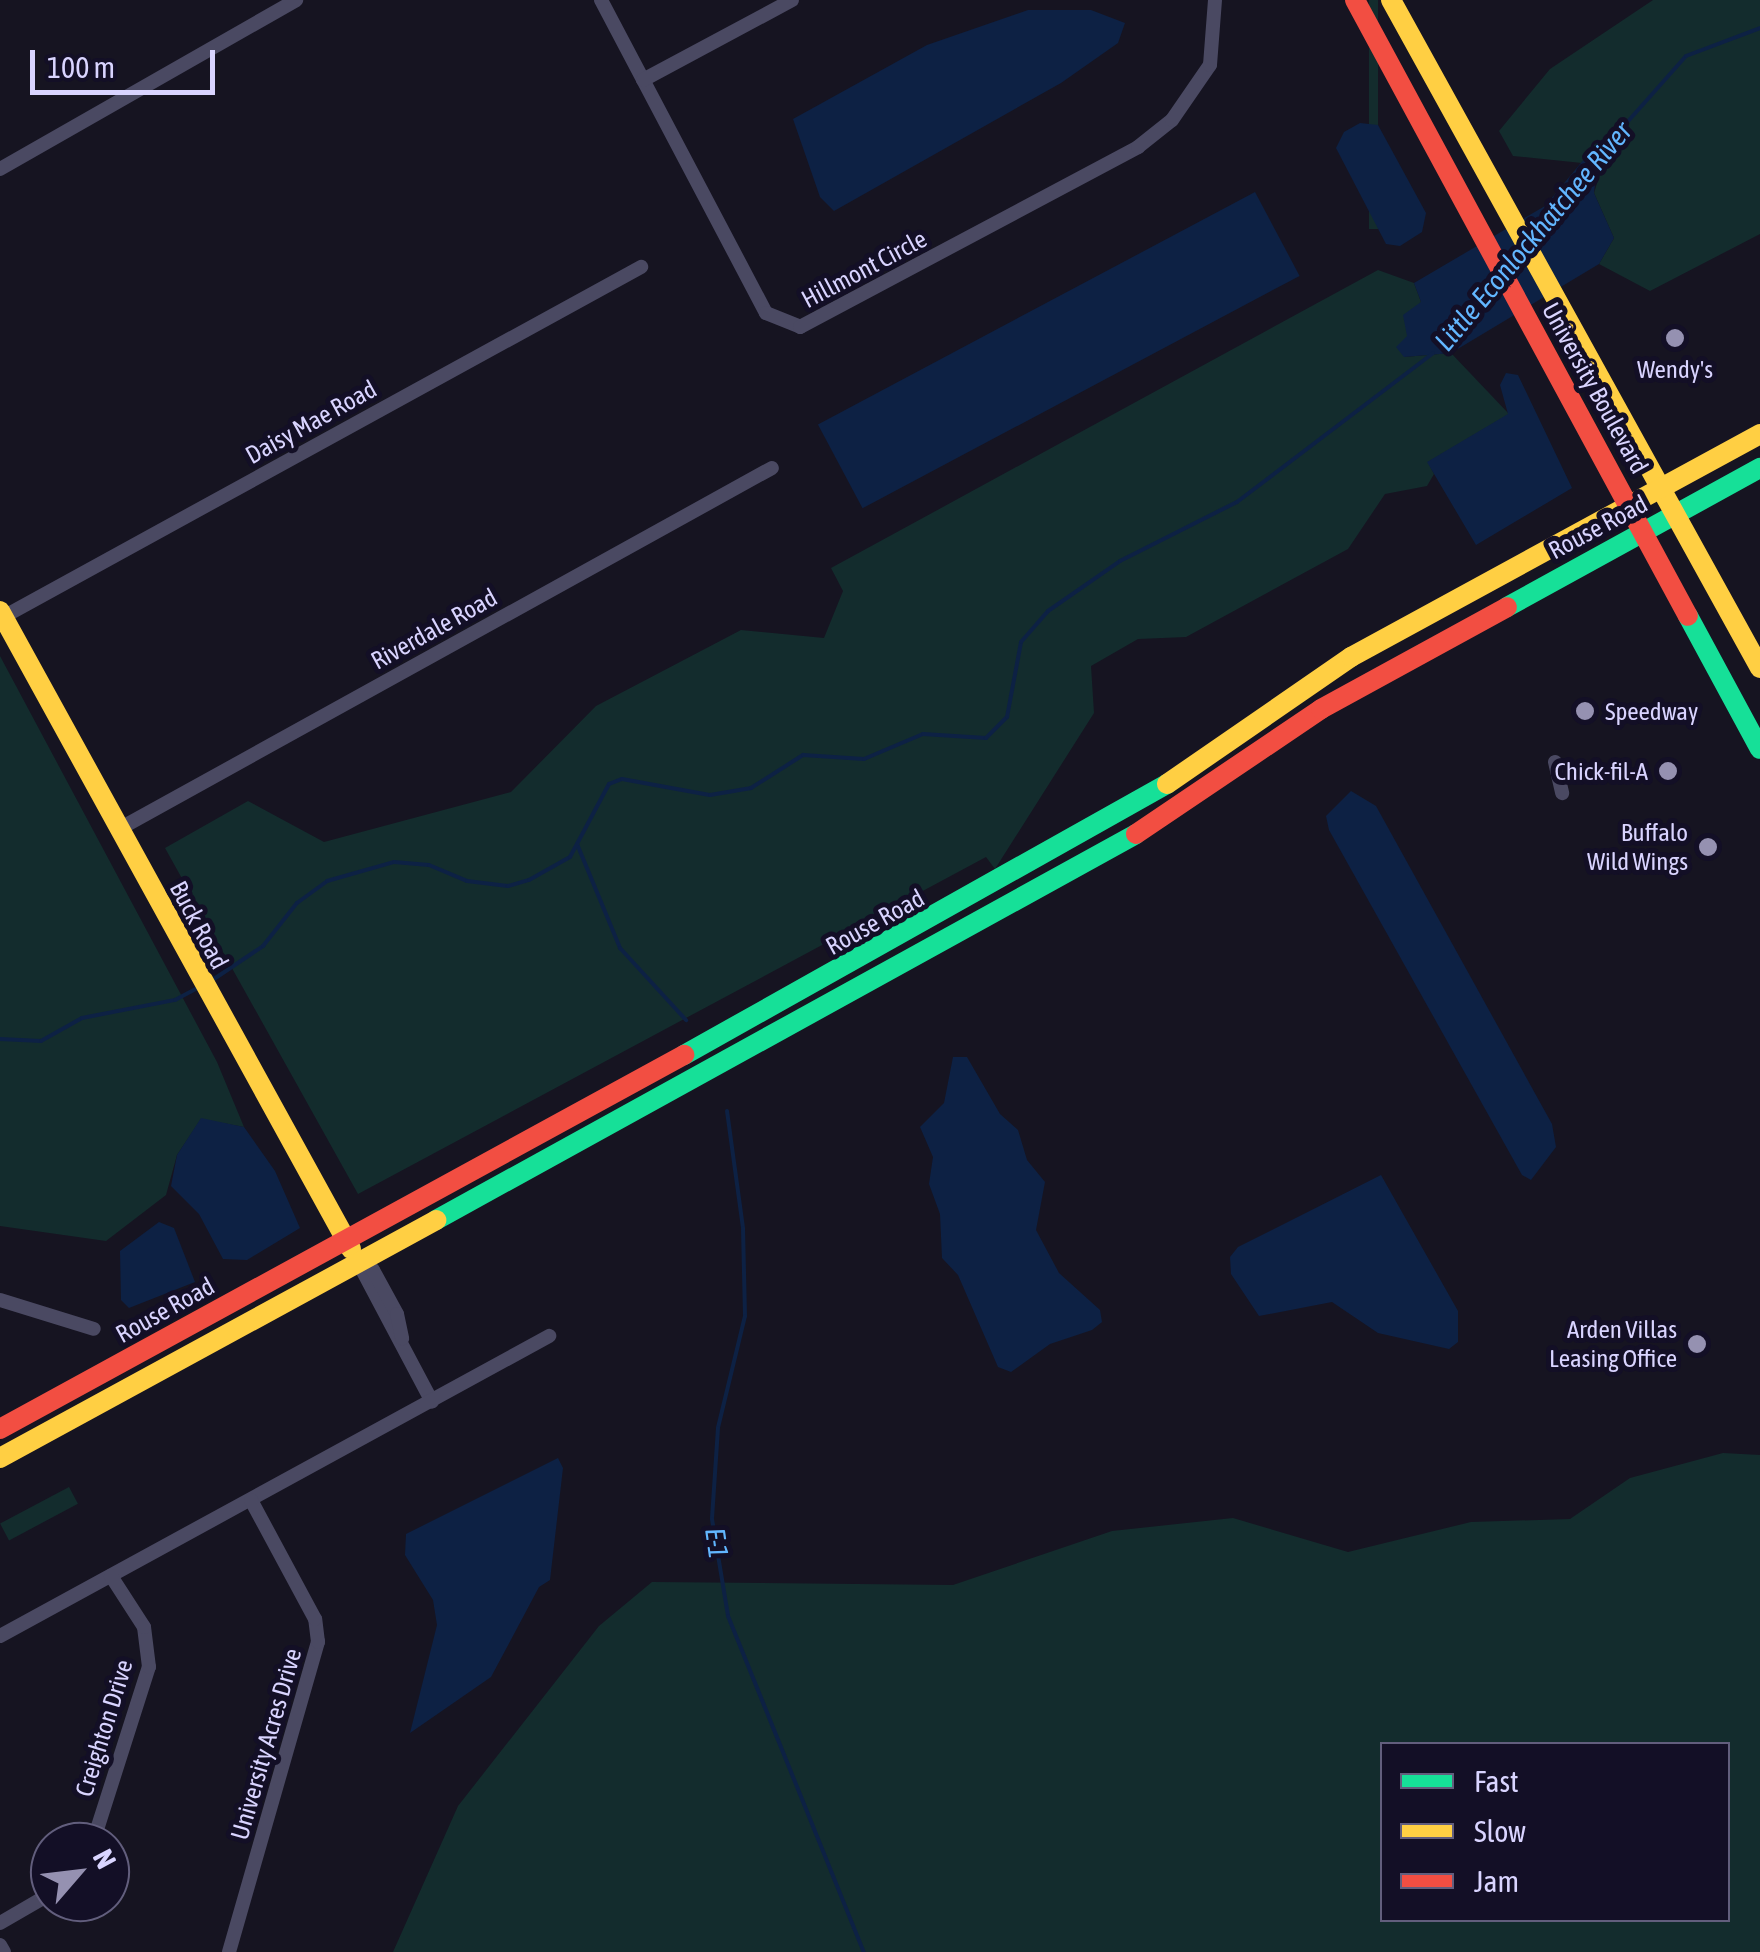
<!DOCTYPE html>
<style>
body{margin:0}
#map{position:relative;width:1760px;height:1952px;overflow:hidden;background:#161421;font-family:"Asap Condensed",sans-serif}
div>[style]{position:absolute}
[style*='--x']{left:calc(var(--x)*1px);top:calc(var(--y)*1px);width:calc(var(--w)*1px);rotate:calc(var(--a)*1deg)}
.green>*{inset:0;background:#132c2d;transform-origin:0 0}
.water>*{inset:0;background:#0d2144;transform-origin:0 0}
.stream>*{height:4px;margin:-2px;padding:0 2px;transform-origin:2px;border-radius:2px;background:#0d2144}
.street>*{height:14px;margin:-7px;padding:0 7px;transform-origin:7px;border-radius:7px;background:#4a4962}
.fast>*{height:20px;margin:-10px;padding:0 10px;transform-origin:10px;border-radius:10px;background:#16e098}
.slow>*{height:20px;margin:-10px;padding:0 10px;transform-origin:10px;border-radius:10px;background:#ffcf43}
.jam>*{height:20px;margin:-10px;padding:0 10px;transform-origin:10px;border-radius:10px;background:#f24e42}
.dots>*{width:28px;height:28px;translate:-50% -50%;box-sizing:border-box;border:5px solid #130f26;border-radius:50%}
span{translate:-50% -50%;white-space:nowrap;text-align:center;line-height:1.15;-webkit-text-stroke:10px #130f26;paint-order:stroke}
.street-label{font-size:25px;color:#d9d4ff}
.poi-label{font-size:25px;color:#d9d4ff}
.left{translate:0 -50%;text-align:left}
.right{translate:-100% -50%;text-align:right}
.water-label{font-size:28px;color:#62b6ff;font-style:italic}
.legend{position:absolute;left:1380px;top:1742px;width:350px;height:180px;box-sizing:border-box;background:#130f26;border:2px solid #625e7d;margin:0;padding:12px 18px;list-style:none;font-size:30px;color:#d9d4ff}
.legend li{display:flex;align-items:center;gap:20px;height:50px}
.legend b{width:50px;border:2px solid #625e7d}
.north{position:absolute;left:30px;top:1822px;width:100px;height:100px;box-sizing:border-box;background:#130f26;border:2px solid #625e7d;border-radius:50%;rotate:62deg;font-size:28px;font-weight:700;line-height:40px;text-align:center;color:#d9d4ff}
.north::after{content:'';display:block;margin:auto;width:35px;height:45px;background:#9591b1;clip-path:polygon(50% 0,100% 100%,50% 72%,0 100%)}
.scale{position:absolute;left:30px;top:50px;width:185px;height:45px;box-sizing:border-box;border:5px solid #d9d4ff;border-top:0;padding-left:12px;font-size:30px;line-height:35px;white-space:nowrap;color:#d9d4ff;-webkit-text-stroke:8px #130f26;paint-order:stroke}
</style>
<div id="map">
<div class="green">
<i style="left:1369px;top:0;width:9px;height:229px"></i>
<i style="clip-path:polygon(1653px 0,1760px 0,1760px 234px,1650px 291px,1599px 264px,1614px 238px,1594px 193px,1602px 167px,1599px 141px,1582px 163px,1513px 156px,1499px 131px,1550px 69px)"></i>
<i style="clip-path:polygon(1378px 270px,1414px 283px,1421px 302px,1404px 357px,1451px 353px,1509px 414px,1428px 462px,1434px 474px,1427px 486px,1385px 494px,1348px 549px,1186px 637px,1138px 639px,1091px 666px,1094px 713px,995px 869px,986px 857px,358px 1194px,165px 848px,248px 801px,324px 842px,511px 792px,596px 706px,741px 630px,824px 638px,843px 591px,831px 568px)"></i>
<i style="clip-path:polygon(0 656px,217px 1062px,244px 1127px,201px 1119px,177px 1155px,166px 1195px,106px 1241px,0 1226px)"></i>
<i style="clip-path:polygon(evenodd,1723px 1453px,1760px 1455px,1760px 1952px,393px 1952px,458px 1806px,599px 1626px,652px 1582px,953px 1585px,1112px 1531px,1233px 1518px,1348px 1552px,1471px 1522px,1570px 1519px,1630px 1478px,1723px 1453px,1382px 1744px,1728px 1744px,1728px 1920px,1382px 1920px,1382px 1744px)"></i>
<i style="left:69px;top:1487px;width:19px;height:78px;rotate:62deg"></i>
</div>
<div class="water">
<i style="clip-path:polygon(1028px 10px,1091px 10px,1125px 23px,1118px 43px,1061px 83px,834px 211px,820px 197px,793px 119px,927px 45px)"></i>
<i style="clip-path:polygon(1360px 123px,1378px 125px,1426px 213px,1422px 232px,1400px 246px,1386px 244px,1336px 148px,1344px 132px)"></i>
<i style="clip-path:polygon(1600px 140px,1594px 193px,1614px 238px,1599px 264px,1451px 353px,1404px 357px,1396px 347px,1407px 336px,1403px 315px,1421px 302px,1414px 283px,1545px 206px)"></i>
<i style="left:1255px;top:192px;width:95px;height:495px;rotate:62deg"></i>
<i style="clip-path:polygon(1506px 373px,1518px 375px,1572px 488px,1476px 545px,1427px 462px,1508px 414px,1500px 385px)"></i>
<i style="clip-path:polygon(1351px 791px,1376px 806px,1552px 1124px,1556px 1147px,1531px 1180px,1522px 1175px,1329px 830px,1326px 816px)"></i>
<i style="clip-path:polygon(953px 1057px,967px 1057px,1000px 1114px,1018px 1130px,1027px 1160px,1045px 1182px,1036px 1230px,1059px 1273px,1100px 1310px,1102px 1322px,1092px 1330px,1050px 1344px,1011px 1372px,998px 1367px,958px 1275px,942px 1258px,940px 1214px,929px 1184px,933px 1157px,920px 1127px,944px 1103px)"></i>
<i style="clip-path:polygon(201px 1118px,244px 1127px,275px 1171px,300px 1228px,247px 1260px,223px 1259px,199px 1214px,171px 1186px,177px 1155px)"></i>
<i style="clip-path:polygon(1381px 1175px,1458px 1311px,1458px 1342px,1449px 1349px,1378px 1333px,1332px 1302px,1259px 1316px,1231px 1274px,1230px 1257px,1238px 1247px)"></i>
<i style="clip-path:polygon(159px 1222px,174px 1228px,195px 1282px,129px 1308px,121px 1300px,120px 1251px)"></i>
<i style="clip-path:polygon(558px 1458px,563px 1468px,550px 1580px,539px 1587px,491px 1677px,410px 1733px,437px 1625px,433px 1600px,405px 1555px,406px 1534px)"></i>
</div>
<div class="stream">
<i style="--x:1599;--y:154;--w:131;--a:-48.4"></i>
<i style="--x:1686;--y:56;--w:79;--a:-20.7"></i>
<i style="--x:577;--y:844;--w:113;--a:67.5"></i>
<i style="--x:620;--y:948;--w:98;--a:47.5"></i>
<i style="--x:211;--y:981;--w:63;--a:-33.9"></i>
<i style="--x:263;--y:946;--w:55;--a:-51.7"></i>
<i style="--x:297;--y:903;--w:37;--a:-36"></i>
<i style="--x:327;--y:881;--w:70;--a:-15.8"></i>
<i style="--x:394;--y:862;--w:35;--a:5"></i>
<i style="--x:429;--y:865;--w:41;--a:22.8"></i>
<i style="--x:467;--y:881;--w:41;--a:7"></i>
<i style="--x:508;--y:886;--w:22;--a:-16"></i>
<i style="--x:529;--y:880;--w:47;--a:-29.3"></i>
<i style="--x:570;--y:857;--w:83;--a:-61.9"></i>
<i style="--x:609;--y:784;--w:14;--a:-21"></i>
<i style="--x:622;--y:779;--w:89;--a:10.3"></i>
<i style="--x:710;--y:795;--w:42;--a:-9.7"></i>
<i style="--x:751;--y:788;--w:62;--a:-32.4"></i>
<i style="--x:803;--y:755;--w:61;--a:3.8"></i>
<i style="--x:864;--y:759;--w:64;--a:-23"></i>
<i style="--x:923;--y:734;--w:63;--a:3.6"></i>
<i style="--x:986;--y:738;--w:30;--a:-45"></i>
<i style="--x:1007;--y:717;--w:76;--a:-79.4"></i>
<i style="--x:1021;--y:642;--w:41;--a:-48.9"></i>
<i style="--x:1048;--y:611;--w:88;--a:-34.8"></i>
<i style="--x:1120;--y:561;--w:131;--a:-26.8"></i>
<i style="--x:1237;--y:502;--w:246;--a:-37.2"></i>
<i style="--x:0;--y:1039;--w:41;--a:2.8"></i>
<i style="--x:41;--y:1041;--w:47;--a:-29.3"></i>
<i style="--x:82;--y:1018;--w:95;--a:-11"></i>
<i style="--x:175;--y:1000;--w:26;--a:-28"></i>
<i style="--x:727;--y:1111;--w:118;--a:82.2"></i>
<i style="--x:743;--y:1228;--w:88;--a:88.7"></i>
<i style="--x:745;--y:1316;--w:115;--a:103.6"></i>
<i style="--x:718;--y:1428;--w:91;--a:93.8"></i>
<i style="--x:712;--y:1519;--w:98;--a:80.6"></i>
<i style="--x:728;--y:1616;--w:362;--a:68"></i>
</div>
<div class="street">
<i style="--x:601;--y:0;--w:354;--a:62.2"></i>
<i style="--x:766;--y:313;--w:37;--a:22"></i>
<i style="--x:800;--y:327;--w:383;--a:-28"></i>
<i style="--x:1138;--y:147;--w:43;--a:-38.5"></i>
<i style="--x:1172;--y:120;--w:67;--a:-55.4"></i>
<i style="--x:1210;--y:65;--w:65;--a:-85.6"></i>
<i style="--x:643;--y:80;--w:169;--a:-28.2"></i>
<i style="--x:0;--y:169;--w:341;--a:-29.7"></i>
<i style="--x:3;--y:617;--w:728;--a:-28.75"></i>
<i style="--x:1555;--y:762;--w:32;--a:77"></i>
<i style="--x:119;--y:829;--w:746;--a:-28.94"></i>
<i style="--x:358;--y:1262;--w:158;--a:62.1"></i>
<i style="--x:358;--y:1262;--w:17;--a:28"></i>
<i style="--x:373;--y:1270;--w:50;--a:61.4"></i>
<i style="--x:397;--y:1314;--w:25;--a:78"></i>
<i style="--x:0;--y:1300;--w:98;--a:17.1"></i>
<i style="--x:0;--y:1636;--w:626;--a:-28.65"></i>
<i style="--x:93;--y:1842;--w:184;--a:-72.3"></i>
<i style="--x:149;--y:1667;--w:40;--a:-97.1"></i>
<i style="--x:144;--y:1627;--w:61;--a:-122.9"></i>
<i style="--x:0;--y:1923;--w:58;--a:-30.1"></i>
<i style="--x:0;--y:1945;--w:8;--a:60"></i>
<i style="--x:229;--y:1952;--w:323;--a:-74"></i>
<i style="--x:318;--y:1642;--w:23;--a:-97"></i>
<i style="--x:315;--y:1619;--w:135;--a:-118.3"></i>
</div>
<div class="fast">
<i style="--x:1507;--y:607;--w:289;--a:-28.8"></i>
<i style="--x:1688;--y:616;--w:151;--a:61.6"></i>
<i style="--x:684;--y:1055;--w:554;--a:-29.3"></i>
<i style="--x:436;--y:1220;--w:799;--a:-28.87"></i>
</div>
<div class="slow">
<i style="--x:1391;--y:0;--w:763;--a:61.08"></i>
<i style="--x:0;--y:611;--w:728;--a:61.18"></i>
<i style="--x:1167;--y:784;--w:224;--a:-34.6"></i>
<i style="--x:1351;--y:657;--w:466;--a:-28.6"></i>
<i style="--x:0;--y:1458;--w:497;--a:-28.6"></i>
</div>
<div class="jam">
<i style="--x:1355;--y:0;--w:700;--a:61.61"></i>
<i style="--x:1136;--y:834;--w:223;--a:-34"></i>
<i style="--x:1321;--y:709;--w:212;--a:-28.7"></i>
<i style="--x:0;--y:1429;--w:780;--a:-28.67"></i>
</div>
<div class="dots">
<i style="left:1675px;top:338px;background:#9591b1"></i>
<i style="left:1585px;top:711px;background:#9591b1"></i>
<i style="left:1668px;top:771px;background:#9591b1"></i>
<i style="left:1708px;top:847px;background:#9591b1"></i>
<i style="left:1697px;top:1344px;background:#9591b1"></i>
</div>
<div class="street-label">
<span style="left:864px;top:269px;rotate:-28deg">Hillmont Circle</span>
<span style="left:1595px;top:388px;rotate:61deg">University Boulevard</span>
<span style="left:311px;top:422px;rotate:-29deg">Daisy Mae Road</span>
<span style="left:1598px;top:527px;rotate:-28deg">Rouse Road</span>
<span style="left:434px;top:629px;rotate:-29deg">Riverdale Road</span>
<span style="left:875px;top:922px;rotate:-29deg">Rouse Road</span>
<span style="left:199px;top:925px;rotate:62deg">Buck Road</span>
<span style="left:165px;top:1310px;rotate:-29deg">Rouse Road</span>
<span style="left:104px;top:1728px;rotate:-73deg">Creighton Drive</span>
<span style="left:266px;top:1744px;rotate:-74deg">University Acres Drive</span>
</div>
<div class="poi-label">
<span style="left:1675px;top:369px">Wendy's</span>
<span class="left" style="left:1605px;top:711px">Speedway</span>
<span class="right" style="left:1648px;top:771px">Chick-fil-A</span>
<span class="right" style="left:1688px;top:847px">Buffalo<br>Wild Wings</span>
<span class="right" style="left:1677px;top:1344px">Arden Villas<br>Leasing Office</span>
</div>
<div class="water-label">
<span style="left:1533px;top:236px;rotate:-50deg">Little Econlockhatchee River</span>
<span style="left:717px;top:1543px;rotate:82deg">E-1</span>
</div>
<ul class="legend">
<li><b style="height:12px;background:#16e098"></b>Fast</li>
<li><b style="height:12px;background:#ffcf43"></b>Slow</li>
<li><b style="height:12px;background:#f24e42"></b>Jam</li>
</ul>
<div class="north">N</div>
<div class="scale">100 m</div>
</div>
